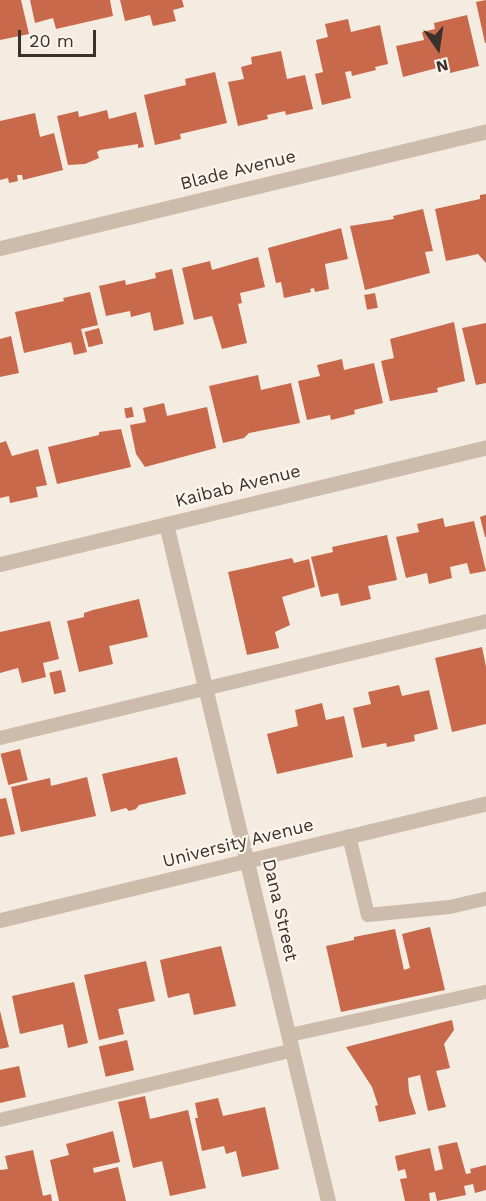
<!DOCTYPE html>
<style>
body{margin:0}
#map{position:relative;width:486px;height:1201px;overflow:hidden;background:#f4ebe1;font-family:"Work Sans",sans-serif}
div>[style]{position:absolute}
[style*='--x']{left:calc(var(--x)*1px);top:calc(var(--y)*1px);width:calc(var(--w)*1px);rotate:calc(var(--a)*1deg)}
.building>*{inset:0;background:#c8694b;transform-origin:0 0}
.service>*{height:14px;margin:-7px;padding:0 7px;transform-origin:7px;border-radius:7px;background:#cdbbac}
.minor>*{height:15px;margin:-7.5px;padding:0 7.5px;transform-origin:7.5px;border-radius:7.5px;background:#cdbbac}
.tertiary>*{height:15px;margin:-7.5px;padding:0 7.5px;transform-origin:7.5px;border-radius:7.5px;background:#cdbbac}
span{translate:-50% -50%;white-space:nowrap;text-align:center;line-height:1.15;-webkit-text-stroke:4.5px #fbf5ee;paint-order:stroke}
.street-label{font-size:18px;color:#3b302b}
.north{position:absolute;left:408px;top:18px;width:60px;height:60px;-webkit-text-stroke:4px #fbf5ee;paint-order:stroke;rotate:167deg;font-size:16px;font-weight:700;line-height:24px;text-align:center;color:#3b302b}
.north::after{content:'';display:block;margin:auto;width:21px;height:27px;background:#3b302b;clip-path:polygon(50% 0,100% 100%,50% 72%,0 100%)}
.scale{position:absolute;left:18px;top:30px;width:78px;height:27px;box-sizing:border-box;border:3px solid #3b302b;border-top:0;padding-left:8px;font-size:18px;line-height:21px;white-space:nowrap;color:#3b302b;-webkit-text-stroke:4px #fbf5ee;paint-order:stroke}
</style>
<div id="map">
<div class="building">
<i style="clip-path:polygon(0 0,21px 0,29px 34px,0 40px)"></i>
<i style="clip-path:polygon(30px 0,110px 0,113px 16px,56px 29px,53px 18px,35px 23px)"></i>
<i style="clip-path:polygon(120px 0,182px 0,184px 7px,173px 10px,176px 21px,153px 26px,150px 15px,125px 21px)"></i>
<i style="clip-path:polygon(486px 0,486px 43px,485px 43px,476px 2px)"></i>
<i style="clip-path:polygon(467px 15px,479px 66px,450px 73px,448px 65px,403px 77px,396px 46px,424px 40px,422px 32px,435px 29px,434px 23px)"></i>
<i style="clip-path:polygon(348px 19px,351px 32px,380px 25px,388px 64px,375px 67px,376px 70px,352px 76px,351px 71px,345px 72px,351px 98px,322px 105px,315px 74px,323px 72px,316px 40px,328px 37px,325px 24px)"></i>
<i style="clip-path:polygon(281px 51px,287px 79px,305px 75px,313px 109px,286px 115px,285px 111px,267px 115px,268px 119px,238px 126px,228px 82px,244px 79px,241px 67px,252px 64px,251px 57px)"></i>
<i style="clip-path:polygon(215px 72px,227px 123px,180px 134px,181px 139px,155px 145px,144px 95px,186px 85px,185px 79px)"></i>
<i style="clip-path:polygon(107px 110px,109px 119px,136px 112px,144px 147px,138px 148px,138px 144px,100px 150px,97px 152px,99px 158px,85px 164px,68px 165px,57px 116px,78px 111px,79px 117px)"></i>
<i style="clip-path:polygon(35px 113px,40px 137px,54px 133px,63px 170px,23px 180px,22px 175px,17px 175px,18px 181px,9px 183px,8px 178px,0 180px,0 121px)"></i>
<i style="clip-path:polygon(486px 194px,486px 263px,478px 254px,446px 261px,435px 209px,480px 199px,480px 195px)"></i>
<i style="clip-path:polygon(423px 209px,433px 251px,425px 252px,430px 273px,365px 290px,350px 226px,394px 219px,393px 216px)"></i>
<i style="clip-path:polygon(341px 228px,348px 259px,325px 264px,329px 289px,315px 292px,314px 288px,310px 289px,311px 292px,284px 298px,281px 282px,276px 283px,268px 248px)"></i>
<i style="clip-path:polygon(258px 257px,265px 287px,240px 293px,242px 303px,238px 304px,247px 343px,222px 349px,212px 316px,194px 320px,182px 268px,210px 261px,212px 270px)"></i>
<i style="clip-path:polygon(172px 269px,184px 324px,154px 331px,150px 312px,131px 317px,130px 311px,106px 316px,99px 286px,125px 280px,126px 285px,156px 278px,155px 273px)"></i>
<i style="clip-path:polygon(90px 292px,98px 325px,81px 329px,87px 352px,74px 355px,71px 342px,24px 353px,15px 312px,64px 301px,63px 298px)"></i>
<i style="left:375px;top:293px;width:15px;height:11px;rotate:79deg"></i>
<i style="clip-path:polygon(454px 322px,465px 381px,437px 388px,438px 392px,390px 401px,381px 361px,394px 358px,390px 339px)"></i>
<i style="clip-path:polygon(486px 323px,486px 383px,476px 385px,462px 328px)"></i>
<i style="left:99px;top:328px;width:16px;height:15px;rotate:75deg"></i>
<i style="clip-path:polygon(11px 336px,19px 373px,0 377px,0 339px)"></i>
<i style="clip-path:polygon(342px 359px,344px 370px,374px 363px,383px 403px,354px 410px,355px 414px,331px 420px,330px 415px,307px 420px,298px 381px,320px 376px,317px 365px)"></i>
<i style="clip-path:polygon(258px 375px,261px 390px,291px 383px,300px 423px,249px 433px,244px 438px,223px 443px,209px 386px)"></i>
<i style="clip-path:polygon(164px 403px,167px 416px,207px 407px,216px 448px,145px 467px,136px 454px,130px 425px,146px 422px,143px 408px)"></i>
<i style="left:132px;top:407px;width:10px;height:8px;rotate:79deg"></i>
<i style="clip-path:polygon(121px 429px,131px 467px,57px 484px,48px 447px,99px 435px,99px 432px)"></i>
<i style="clip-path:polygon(6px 441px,12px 456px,38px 449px,47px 485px,36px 487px,38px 497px,10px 503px,9px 496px,0 498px,0 443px)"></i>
<i style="clip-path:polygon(486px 515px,486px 537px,485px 537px,480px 517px)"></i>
<i style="clip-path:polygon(443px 518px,445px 527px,474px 521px,486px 571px,470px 574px,467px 563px,450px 567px,452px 578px,429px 584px,427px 573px,406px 578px,396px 537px,419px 532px,417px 524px)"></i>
<i style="clip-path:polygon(387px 535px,397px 580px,368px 586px,371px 599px,341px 606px,338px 593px,321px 597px,311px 557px,333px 552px,332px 547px)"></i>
<i style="clip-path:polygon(292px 558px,294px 563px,309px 559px,315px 587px,282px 597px,290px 625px,275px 632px,279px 648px,247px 655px,228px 572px)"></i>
<i style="clip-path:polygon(139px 599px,148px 637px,109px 646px,113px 664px,79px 672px,67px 621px,84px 617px,84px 613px,93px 610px)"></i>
<i style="clip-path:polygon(50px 621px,59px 659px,43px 663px,46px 677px,22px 683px,18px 668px,0 673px,0 632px)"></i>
<i style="clip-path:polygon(482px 647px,486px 667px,486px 724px,452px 732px,435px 658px)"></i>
<i style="left:61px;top:670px;width:22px;height:12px;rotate:77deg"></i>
<i style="clip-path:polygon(399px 685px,402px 696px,429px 690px,438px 729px,414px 735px,415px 741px,387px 747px,386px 743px,362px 748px,353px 708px,371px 704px,368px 692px)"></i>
<i style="clip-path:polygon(322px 703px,326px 720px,344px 716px,353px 757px,277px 774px,267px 734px,298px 726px,295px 710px)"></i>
<i style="left:20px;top:749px;width:32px;height:20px;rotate:76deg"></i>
<i style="clip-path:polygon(177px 757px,186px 794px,139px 805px,136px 809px,129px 811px,126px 808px,111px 812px,102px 774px)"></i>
<i style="clip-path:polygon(87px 777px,96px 816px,21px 832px,11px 787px,50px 778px,51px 786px)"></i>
<i style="clip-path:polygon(6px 798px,15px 834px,0 837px,0 799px)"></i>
<i style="clip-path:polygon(430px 927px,445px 990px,341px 1012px,326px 946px,354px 940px,354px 937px,395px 929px,404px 970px,410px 968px,402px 934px)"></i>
<i style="clip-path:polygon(221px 946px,236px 1006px,194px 1015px,189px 993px,168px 998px,160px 960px)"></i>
<i style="clip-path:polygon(146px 961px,155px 1001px,118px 1009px,124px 1034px,99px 1040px,84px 975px)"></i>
<i style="clip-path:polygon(74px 982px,88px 1043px,68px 1048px,63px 1024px,20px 1034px,12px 996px)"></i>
<i style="clip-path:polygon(0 1011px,9px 1047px,0 1049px)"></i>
<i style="clip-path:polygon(452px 1020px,454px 1030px,444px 1044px,450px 1068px,436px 1071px,446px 1107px,428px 1111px,420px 1075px,408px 1078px,409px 1092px,416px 1114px,379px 1122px,375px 1106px,378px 1105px,372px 1087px,346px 1047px)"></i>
<i style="left:127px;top:1040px;width:31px;height:29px;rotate:77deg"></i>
<i style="clip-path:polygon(19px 1066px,26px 1097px,0 1103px,0 1070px)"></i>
<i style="clip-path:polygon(145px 1096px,150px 1119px,188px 1110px,206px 1188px,170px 1196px,162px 1161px,133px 1168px,118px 1102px)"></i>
<i style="clip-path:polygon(218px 1098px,223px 1116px,265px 1107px,279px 1169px,242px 1177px,236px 1151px,226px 1154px,224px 1146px,202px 1151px,195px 1118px,198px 1118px,195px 1103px)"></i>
<i style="clip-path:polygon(113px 1131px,120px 1162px,93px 1168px,94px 1173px,118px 1167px,126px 1201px,59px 1201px,50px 1160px,69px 1155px,66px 1144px)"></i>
<i style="clip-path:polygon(457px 1142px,466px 1174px,471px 1173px,470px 1169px,486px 1165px,486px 1190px,475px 1193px,473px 1184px,464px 1186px,466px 1195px,437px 1201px,435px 1192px,429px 1193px,430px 1201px,405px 1201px,400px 1179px,407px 1178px,405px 1169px,398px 1171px,395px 1156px,430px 1148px,435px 1171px,443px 1169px,438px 1146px)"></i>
<i style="clip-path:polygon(33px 1150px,43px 1196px,51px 1194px,52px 1201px,0 1201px,0 1170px,8px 1169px,5px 1156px)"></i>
</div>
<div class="service">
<i style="--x:0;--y:738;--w:500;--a:-13.5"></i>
<i style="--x:349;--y:836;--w:81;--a:76.5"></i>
<i style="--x:368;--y:915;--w:82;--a:-5.6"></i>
<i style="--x:450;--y:907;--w:37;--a:-13"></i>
<i style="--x:290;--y:1035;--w:201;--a:-12.4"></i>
<i style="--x:0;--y:1120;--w:301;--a:-13.4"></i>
</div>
<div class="minor">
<i style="--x:0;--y:248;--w:500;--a:-13.5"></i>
<i style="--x:166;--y:524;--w:696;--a:76.54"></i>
<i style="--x:0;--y:564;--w:500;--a:-13.5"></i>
</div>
<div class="tertiary">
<i style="--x:0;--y:920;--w:500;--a:-13.5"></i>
</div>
<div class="street-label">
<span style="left:238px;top:170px;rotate:-14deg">Blade Avenue</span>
<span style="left:238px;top:486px;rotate:-14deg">Kaibab Avenue</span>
<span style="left:238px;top:843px;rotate:-14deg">University Avenue</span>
<span style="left:280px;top:910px;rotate:77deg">Dana Street</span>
</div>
<div class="north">N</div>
<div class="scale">20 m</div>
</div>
